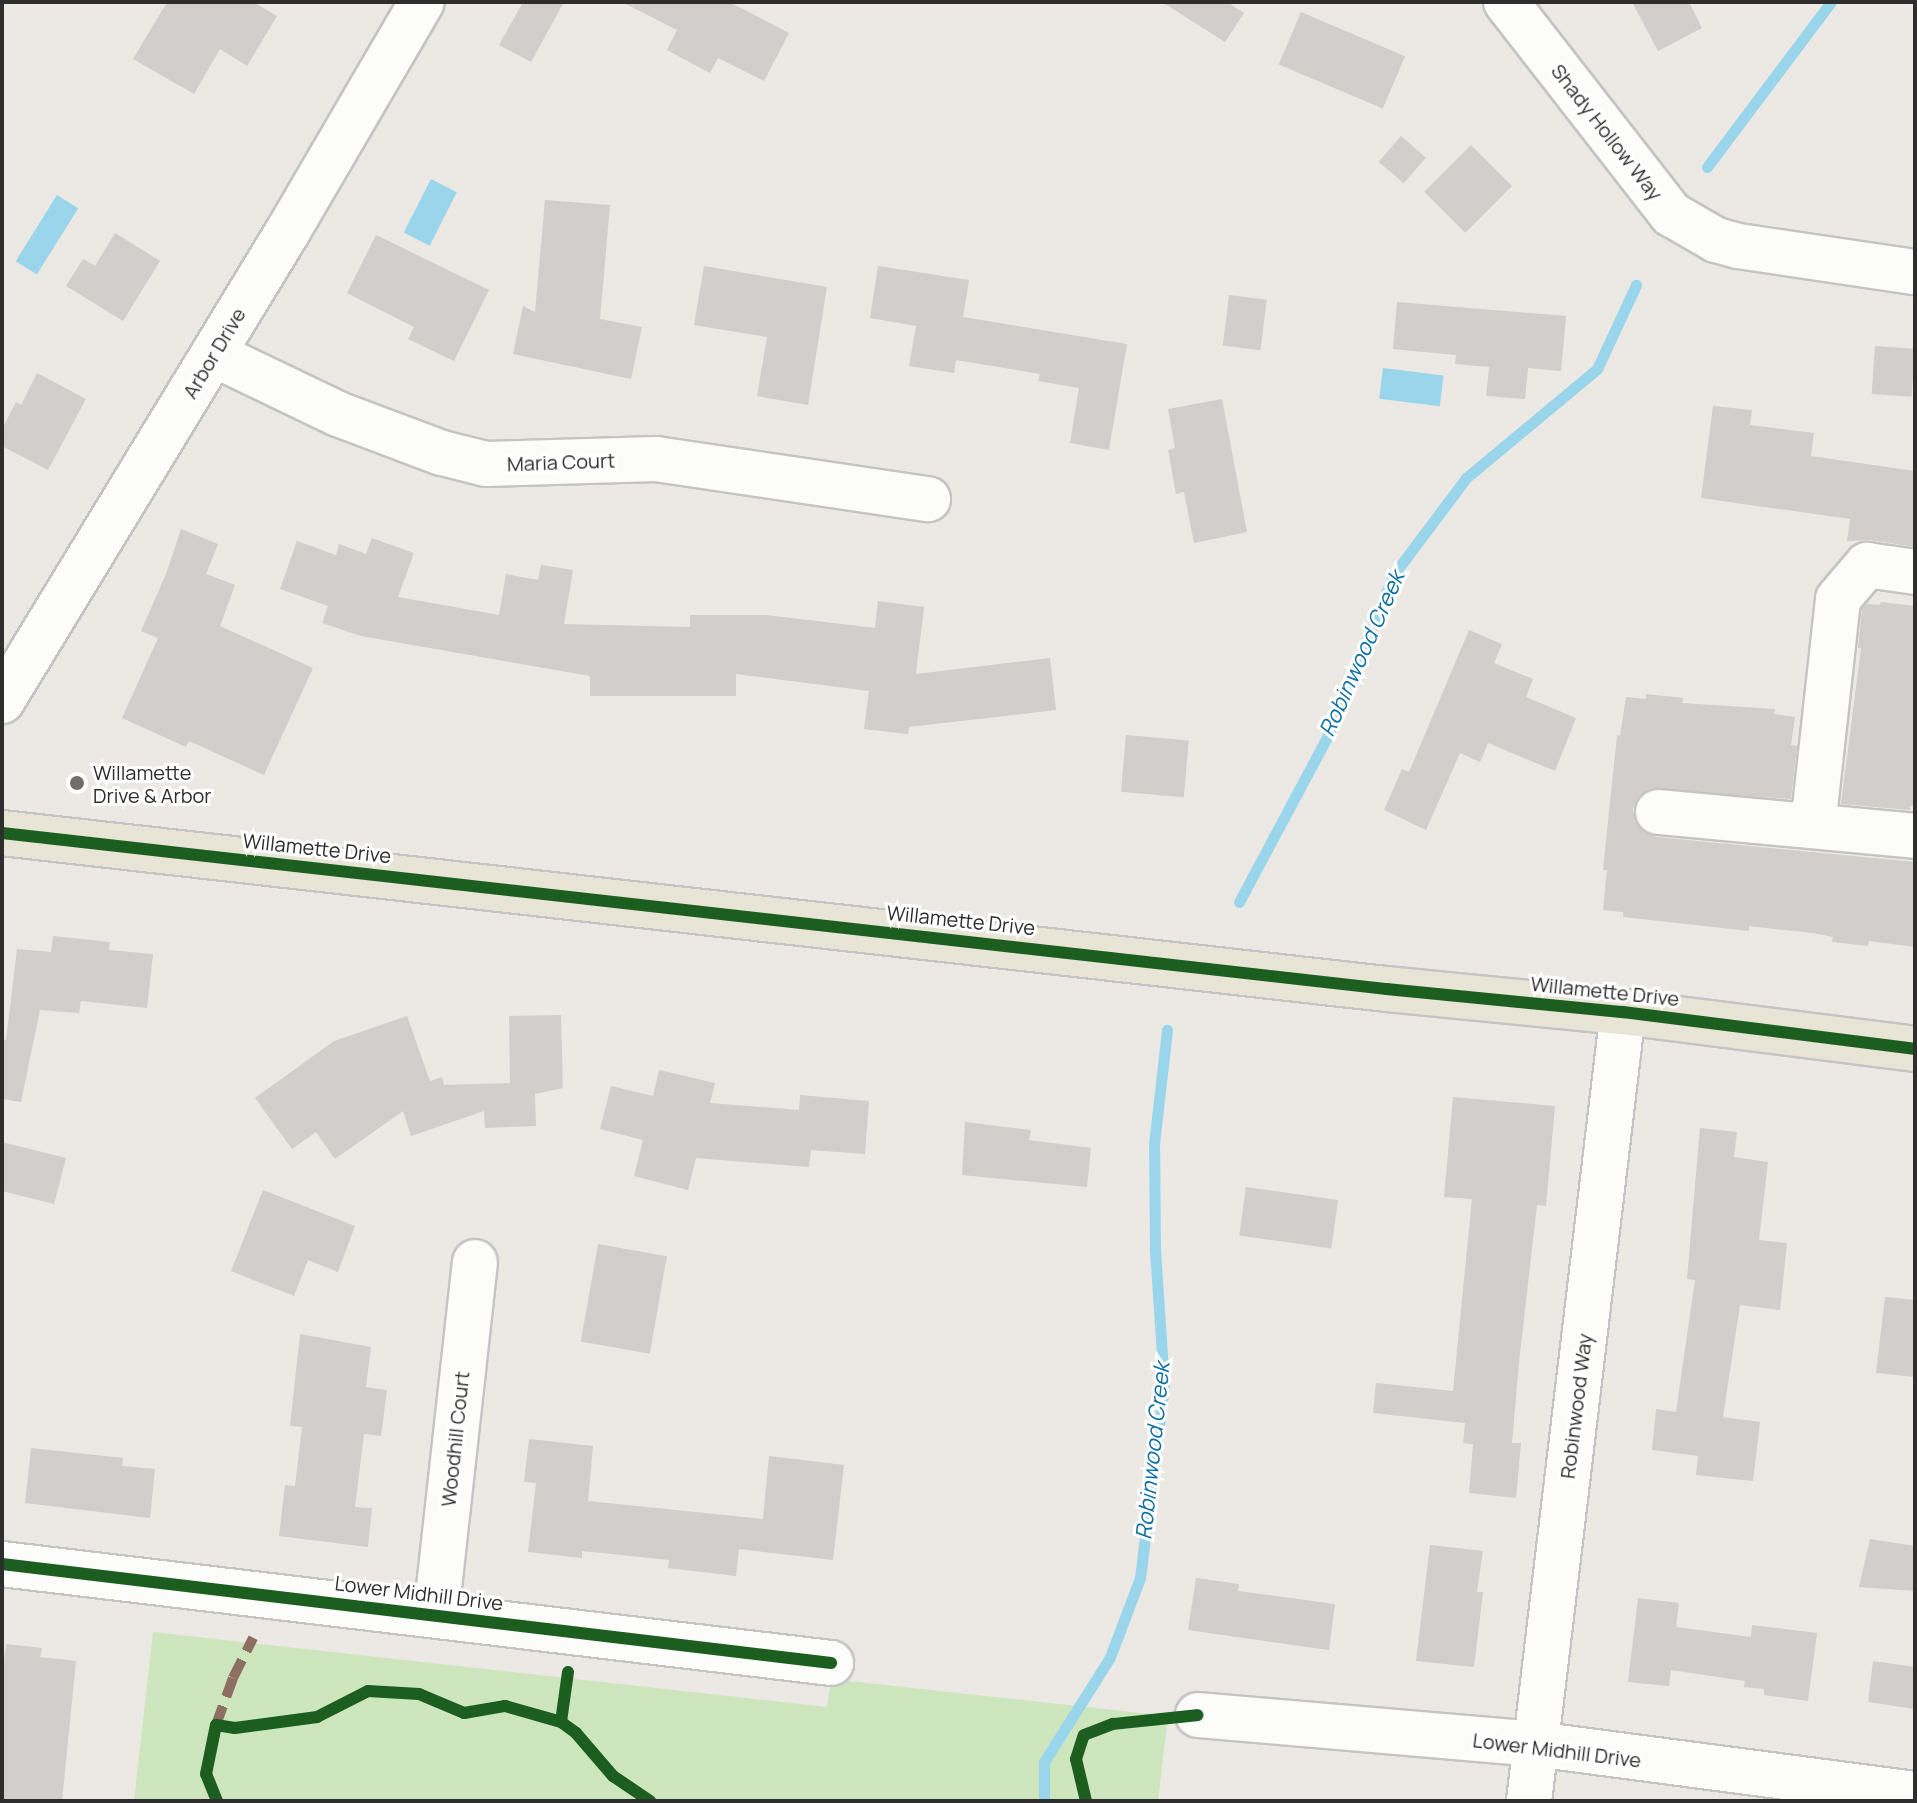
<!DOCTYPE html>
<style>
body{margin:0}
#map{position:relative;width:1917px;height:1803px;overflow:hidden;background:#ece8e4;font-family:Manrope,sans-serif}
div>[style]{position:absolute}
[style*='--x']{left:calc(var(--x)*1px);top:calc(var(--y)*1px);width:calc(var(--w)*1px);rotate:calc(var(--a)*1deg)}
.green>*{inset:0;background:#cee6be}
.water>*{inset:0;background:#99d6ec;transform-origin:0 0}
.stream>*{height:11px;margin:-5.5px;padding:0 5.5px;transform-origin:5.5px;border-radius:5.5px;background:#99d6ec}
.building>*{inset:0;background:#d1cecb;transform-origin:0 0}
.roads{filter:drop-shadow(2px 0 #c5c4c5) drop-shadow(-2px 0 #c5c4c5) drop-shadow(0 2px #c5c4c5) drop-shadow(0 -2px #c5c4c5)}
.minor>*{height:44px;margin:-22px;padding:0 22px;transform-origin:22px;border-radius:22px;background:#fcfcfb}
.major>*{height:44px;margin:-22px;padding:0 22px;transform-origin:22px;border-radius:22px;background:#e8e4d6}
.quiet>*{height:10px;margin-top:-5px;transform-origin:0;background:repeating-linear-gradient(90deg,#8d6e63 0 20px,transparent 0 30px)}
.cycleway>*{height:12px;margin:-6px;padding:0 6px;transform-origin:6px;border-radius:6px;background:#1b5e20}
.dots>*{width:22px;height:22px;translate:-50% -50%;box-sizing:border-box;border:4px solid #fff;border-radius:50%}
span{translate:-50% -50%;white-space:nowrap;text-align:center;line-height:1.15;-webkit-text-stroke:6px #fff;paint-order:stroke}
.street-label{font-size:20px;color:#2e2e2e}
.poi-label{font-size:20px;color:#2e2e2e}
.left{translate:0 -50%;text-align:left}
.water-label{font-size:22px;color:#0d6fa3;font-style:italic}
.frame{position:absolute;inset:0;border:4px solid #2e2e2e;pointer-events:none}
</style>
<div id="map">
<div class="green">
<i style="clip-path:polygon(153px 1632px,827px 1707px,831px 1679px,1168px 1716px,1158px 1801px,134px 1801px)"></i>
</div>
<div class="water">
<i style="left:431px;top:179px;width:29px;height:60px;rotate:27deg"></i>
<i style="left:57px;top:195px;width:25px;height:78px;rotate:32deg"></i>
<i style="left:1383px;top:368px;width:61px;height:31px;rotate:7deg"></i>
</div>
<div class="stream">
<i style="--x:1707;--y:167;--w:206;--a:-53.1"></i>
<i style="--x:1239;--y:902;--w:187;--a:-61.9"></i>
<i style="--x:1327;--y:737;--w:176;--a:-67.7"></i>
<i style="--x:1394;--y:574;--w:120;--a:-53.1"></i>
<i style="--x:1466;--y:478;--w:170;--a:-39.8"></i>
<i style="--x:1597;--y:369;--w:93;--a:-65.1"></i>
<i style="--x:1044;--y:1801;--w:39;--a:-90"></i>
<i style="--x:1044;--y:1762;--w:124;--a:-57.8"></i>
<i style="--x:1110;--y:1657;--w:85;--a:-69.2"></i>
<i style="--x:1140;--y:1578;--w:194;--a:-82.9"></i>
<i style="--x:1164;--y:1385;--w:135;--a:-93.8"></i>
<i style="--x:1155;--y:1250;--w:106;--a:-90.5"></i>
<i style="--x:1154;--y:1144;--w:115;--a:-83.5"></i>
</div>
<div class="building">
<i style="clip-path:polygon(167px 2px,253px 2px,277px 16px,247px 66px,220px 49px,194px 94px,133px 59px)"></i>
<i style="clip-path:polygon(523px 2px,564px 2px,531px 62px,499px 45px)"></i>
<i style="clip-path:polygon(622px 2px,729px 2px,789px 33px,764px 81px,718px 58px,710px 73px,667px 50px,677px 30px)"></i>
<i style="clip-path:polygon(1162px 2px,1227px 2px,1244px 13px,1225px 42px)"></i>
<i style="clip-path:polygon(1632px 2px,1689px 2px,1702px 28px,1658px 51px)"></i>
<i style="left:1301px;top:12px;width:113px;height:57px;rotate:23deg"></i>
<i style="left:1401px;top:136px;width:33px;height:34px;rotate:41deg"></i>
<i style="left:1471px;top:145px;width:58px;height:66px;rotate:45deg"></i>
<i style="clip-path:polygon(545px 200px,610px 205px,600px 319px,642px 327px,631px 379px,513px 354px,523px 306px,535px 312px)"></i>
<i style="clip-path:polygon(115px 233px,160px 261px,123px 321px,66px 286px,83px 259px,95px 266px)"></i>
<i style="clip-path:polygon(376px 235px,489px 290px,454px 361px,408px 339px,414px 327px,347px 293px)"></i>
<i style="clip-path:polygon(704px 266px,827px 287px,808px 405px,757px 396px,767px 337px,694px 325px)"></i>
<i style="clip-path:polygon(878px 266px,969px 280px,963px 317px,1127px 344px,1109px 450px,1070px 443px,1079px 388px,1038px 381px,1040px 374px,956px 360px,954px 373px,909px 366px,916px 326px,870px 318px)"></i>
<i style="left:1229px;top:295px;width:38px;height:51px;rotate:7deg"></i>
<i style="clip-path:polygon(1397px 302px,1566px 316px,1561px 371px,1528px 368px,1525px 399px,1486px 396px,1489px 367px,1455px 364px,1456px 355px,1393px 349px)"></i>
<i style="left:1875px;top:346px;width:40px;height:48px;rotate:4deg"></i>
<i style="clip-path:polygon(37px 373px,86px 399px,48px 470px,2px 446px,2px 429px,16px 402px,21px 405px)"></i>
<i style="clip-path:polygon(1222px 399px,1247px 532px,1194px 543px,1184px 492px,1176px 494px,1168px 450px,1175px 448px,1168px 409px)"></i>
<i style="clip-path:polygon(1713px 406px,1752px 410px,1750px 425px,1814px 433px,1811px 456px,1915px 471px,1915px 547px,1871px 540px,1847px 541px,1850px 519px,1701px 498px)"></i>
<i style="clip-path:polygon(181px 529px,218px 544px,206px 574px,235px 585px,220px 626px,313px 668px,264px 775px,189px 741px,186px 747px,122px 718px,158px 638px,141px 631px,166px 574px)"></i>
<i style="clip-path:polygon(372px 538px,414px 553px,398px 597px,499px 615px,506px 574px,538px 580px,541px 565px,573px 570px,564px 624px,690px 627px,690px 615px,766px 615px,875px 628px,878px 601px,924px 607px,916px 674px,1050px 658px,1056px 710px,909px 727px,908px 734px,864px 729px,869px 691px,736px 674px,736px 696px,590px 696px,590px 676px,361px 636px,322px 623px,328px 606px,280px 589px,297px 541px,336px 555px,339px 544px,366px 554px)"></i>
<i style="clip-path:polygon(1881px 602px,1915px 606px,1915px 806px,1910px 806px,1910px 810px,1841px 804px,1861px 648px,1858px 648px,1862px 609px,1867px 604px,1880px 605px)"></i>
<i style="clip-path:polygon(1469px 630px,1502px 644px,1494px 663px,1533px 679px,1526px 697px,1576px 718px,1555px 771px,1488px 743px,1480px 762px,1460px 753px,1426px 830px,1384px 810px,1402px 769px,1409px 772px)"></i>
<i style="clip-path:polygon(1646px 694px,1683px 698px,1682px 703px,1775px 709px,1774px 714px,1795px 717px,1791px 745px,1797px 746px,1791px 799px,1648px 789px,1638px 797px,1633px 809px,1635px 822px,1643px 832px,1656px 837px,1915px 862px,1915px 947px,1869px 941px,1868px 946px,1832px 942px,1833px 937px,1813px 933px,1749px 926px,1749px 931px,1623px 917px,1623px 912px,1603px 910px,1607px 870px,1603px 870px,1617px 735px,1620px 736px,1626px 697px,1646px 699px)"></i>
<i style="left:1126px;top:735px;width:63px;height:57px;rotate:5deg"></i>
<i style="clip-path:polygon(53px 936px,110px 942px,109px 950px,153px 954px,147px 1008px,81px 1001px,79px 1013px,40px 1010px,21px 1102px,2px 1099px,2px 1039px,6px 1040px,17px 949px,51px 952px)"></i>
<i style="clip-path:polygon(561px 1015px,563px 1088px,535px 1094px,536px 1126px,485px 1128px,484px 1111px,411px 1136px,403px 1111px,335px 1159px,316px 1132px,292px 1149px,255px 1098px,334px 1041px,407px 1016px,430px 1081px,442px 1077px,444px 1085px,510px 1083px,509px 1016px)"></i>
<i style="clip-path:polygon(659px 1070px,715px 1083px,710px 1103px,799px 1110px,800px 1095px,869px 1101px,865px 1154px,811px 1150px,809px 1167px,696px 1158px,688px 1190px,634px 1176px,643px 1140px,600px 1129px,611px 1086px,653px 1096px)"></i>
<i style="clip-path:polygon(1453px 1097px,1555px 1106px,1546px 1206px,1537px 1205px,1519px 1362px,1512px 1443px,1521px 1443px,1516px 1498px,1469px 1493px,1473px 1444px,1463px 1443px,1465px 1423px,1373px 1413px,1376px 1383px,1453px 1391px,1472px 1199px,1444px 1197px)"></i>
<i style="clip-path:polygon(965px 1122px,1031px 1130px,1029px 1140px,1091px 1148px,1087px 1187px,962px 1175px)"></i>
<i style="clip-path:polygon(1700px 1128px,1737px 1132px,1734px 1157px,1768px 1162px,1759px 1240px,1787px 1243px,1780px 1310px,1740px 1305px,1723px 1417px,1760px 1422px,1753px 1481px,1696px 1475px,1698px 1456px,1652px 1450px,1656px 1409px,1676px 1412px,1695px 1280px,1687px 1279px)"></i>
<i style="clip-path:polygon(2px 1142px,66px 1158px,54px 1204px,2px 1191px)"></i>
<i style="left:1246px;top:1187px;width:93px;height:49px;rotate:8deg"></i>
<i style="clip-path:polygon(263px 1190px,355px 1226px,338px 1272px,308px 1260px,294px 1296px,231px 1271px)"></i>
<i style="left:598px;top:1244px;width:70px;height:99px;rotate:10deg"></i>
<i style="clip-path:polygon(1885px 1297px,1915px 1300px,1915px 1377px,1876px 1373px)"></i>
<i style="clip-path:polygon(300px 1334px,371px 1347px,366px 1387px,387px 1390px,381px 1436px,364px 1434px,355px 1507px,372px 1508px,368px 1547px,279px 1536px,285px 1485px,295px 1486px,302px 1427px,290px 1426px)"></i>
<i style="clip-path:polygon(529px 1439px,593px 1446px,588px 1501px,763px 1519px,769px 1456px,844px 1465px,833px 1560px,739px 1549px,736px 1576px,668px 1568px,669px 1560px,582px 1551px,582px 1558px,528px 1552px,536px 1483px,524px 1482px)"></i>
<i style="clip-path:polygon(31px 1448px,123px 1458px,122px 1466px,155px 1469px,150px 1518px,25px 1503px)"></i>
<i style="clip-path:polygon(1870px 1539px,1915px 1546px,1915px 1591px,1859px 1587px)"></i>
<i style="clip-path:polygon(1430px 1545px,1483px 1551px,1477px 1592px,1483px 1592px,1474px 1667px,1416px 1661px)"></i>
<i style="clip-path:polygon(1196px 1578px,1239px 1584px,1238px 1591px,1335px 1604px,1329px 1650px,1188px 1630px)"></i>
<i style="clip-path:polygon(1638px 1598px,1679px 1603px,1676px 1627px,1751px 1637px,1752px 1625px,1817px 1633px,1808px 1701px,1764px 1695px,1764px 1689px,1744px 1687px,1745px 1681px,1671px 1670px,1669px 1686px,1628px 1682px)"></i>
<i style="clip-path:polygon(6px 1644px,42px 1648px,40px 1657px,76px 1661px,62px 1801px,2px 1801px,2px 1678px)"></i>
<i style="clip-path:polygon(1873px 1661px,1915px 1667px,1915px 1709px,1868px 1702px)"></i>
</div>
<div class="roads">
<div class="minor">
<i style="--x:1506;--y:2;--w:269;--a:52.1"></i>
<i style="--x:1671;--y:214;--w:52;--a:30"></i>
<i style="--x:1716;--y:240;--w:23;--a:15"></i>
<i style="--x:1738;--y:246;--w:179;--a:8.4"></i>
<i style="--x:213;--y:354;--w:139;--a:25.6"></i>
<i style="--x:338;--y:414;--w:111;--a:20.6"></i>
<i style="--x:442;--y:453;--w:45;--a:14"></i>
<i style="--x:486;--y:464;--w:170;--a:-1.7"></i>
<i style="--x:656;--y:459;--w:275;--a:8.4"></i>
<i style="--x:2;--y:701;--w:550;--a:-58.68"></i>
<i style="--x:288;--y:231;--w:265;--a:-59.7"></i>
<i style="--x:1658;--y:812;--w:258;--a:5.3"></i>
<i style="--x:1813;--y:826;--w:228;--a:-83.7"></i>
<i style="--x:1838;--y:599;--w:45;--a:-49.5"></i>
<i style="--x:1867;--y:565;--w:49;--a:8.3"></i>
<i style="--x:2;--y:1564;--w:835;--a:6.81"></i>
<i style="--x:436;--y:1615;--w:355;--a:-83.7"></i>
<i style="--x:1198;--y:1715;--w:338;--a:4.9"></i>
<i style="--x:1535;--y:1744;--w:383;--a:7.5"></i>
<i style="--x:1529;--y:1801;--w:795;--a:-83.21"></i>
</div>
<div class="major">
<i style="--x:2;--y:833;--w:1394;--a:6.43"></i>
<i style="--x:1387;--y:989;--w:237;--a:5.6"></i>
<i style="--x:1623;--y:1012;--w:294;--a:7.2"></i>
</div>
</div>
<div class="quiet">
<i style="--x:216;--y:1725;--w:50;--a:-70.1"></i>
<i style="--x:233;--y:1678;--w:45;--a:-63.4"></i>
</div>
<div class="cycleway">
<i style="--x:2;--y:833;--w:1394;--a:6.43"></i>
<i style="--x:1387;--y:989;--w:237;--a:5.6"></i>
<i style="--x:1623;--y:1012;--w:294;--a:7.2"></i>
<i style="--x:2;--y:1564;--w:835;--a:6.81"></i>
<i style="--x:568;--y:1672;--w:50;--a:98"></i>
<i style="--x:561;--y:1722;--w:19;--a:36"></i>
<i style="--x:576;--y:1733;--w:57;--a:49.3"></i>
<i style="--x:613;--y:1776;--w:45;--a:34"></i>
<i style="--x:217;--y:1801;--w:29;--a:-112"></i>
<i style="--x:206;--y:1774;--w:50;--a:-78.5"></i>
<i style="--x:216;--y:1725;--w:19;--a:9"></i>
<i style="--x:235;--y:1728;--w:83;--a:-7.6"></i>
<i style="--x:317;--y:1717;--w:57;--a:-27"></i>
<i style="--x:368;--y:1691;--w:51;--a:3.4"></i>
<i style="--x:419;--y:1694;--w:49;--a:22.9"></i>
<i style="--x:464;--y:1713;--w:42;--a:-9.7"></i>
<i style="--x:505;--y:1706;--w:58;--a:15.9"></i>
<i style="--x:1086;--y:1801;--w:43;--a:-103.4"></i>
<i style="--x:1076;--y:1759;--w:25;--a:-72"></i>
<i style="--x:1084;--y:1735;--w:31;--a:-21"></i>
<i style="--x:1113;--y:1724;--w:85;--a:-6"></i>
</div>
<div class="dots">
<i style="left:77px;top:783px;background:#706f6e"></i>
</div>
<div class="street-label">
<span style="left:1607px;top:132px;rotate:52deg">Shady Hollow Way</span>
<span style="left:214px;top:353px;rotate:-59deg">Arbor Drive</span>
<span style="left:561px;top:462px;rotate:-2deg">Maria Court</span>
<span style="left:317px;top:848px;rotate:6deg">Willamette Drive</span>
<span style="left:961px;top:920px;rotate:6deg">Willamette Drive</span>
<span style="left:1605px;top:991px;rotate:6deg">Willamette Drive</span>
<span style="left:1576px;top:1406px;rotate:-83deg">Robinwood Way</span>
<span style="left:455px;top:1439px;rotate:-84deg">Woodhill Court</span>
<span style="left:419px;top:1593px;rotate:7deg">Lower Midhill Drive</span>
<span style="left:1557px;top:1750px;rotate:7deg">Lower Midhill Drive</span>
</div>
<div class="poi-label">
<span class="left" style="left:93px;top:784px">Willamette<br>Drive &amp; Arbor</span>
</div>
<div class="water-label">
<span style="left:1362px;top:654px;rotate:-66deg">Robinwood Creek</span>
<span style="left:1153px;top:1451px;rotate:-84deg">Robinwood Creek</span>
</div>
<div class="frame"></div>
</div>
